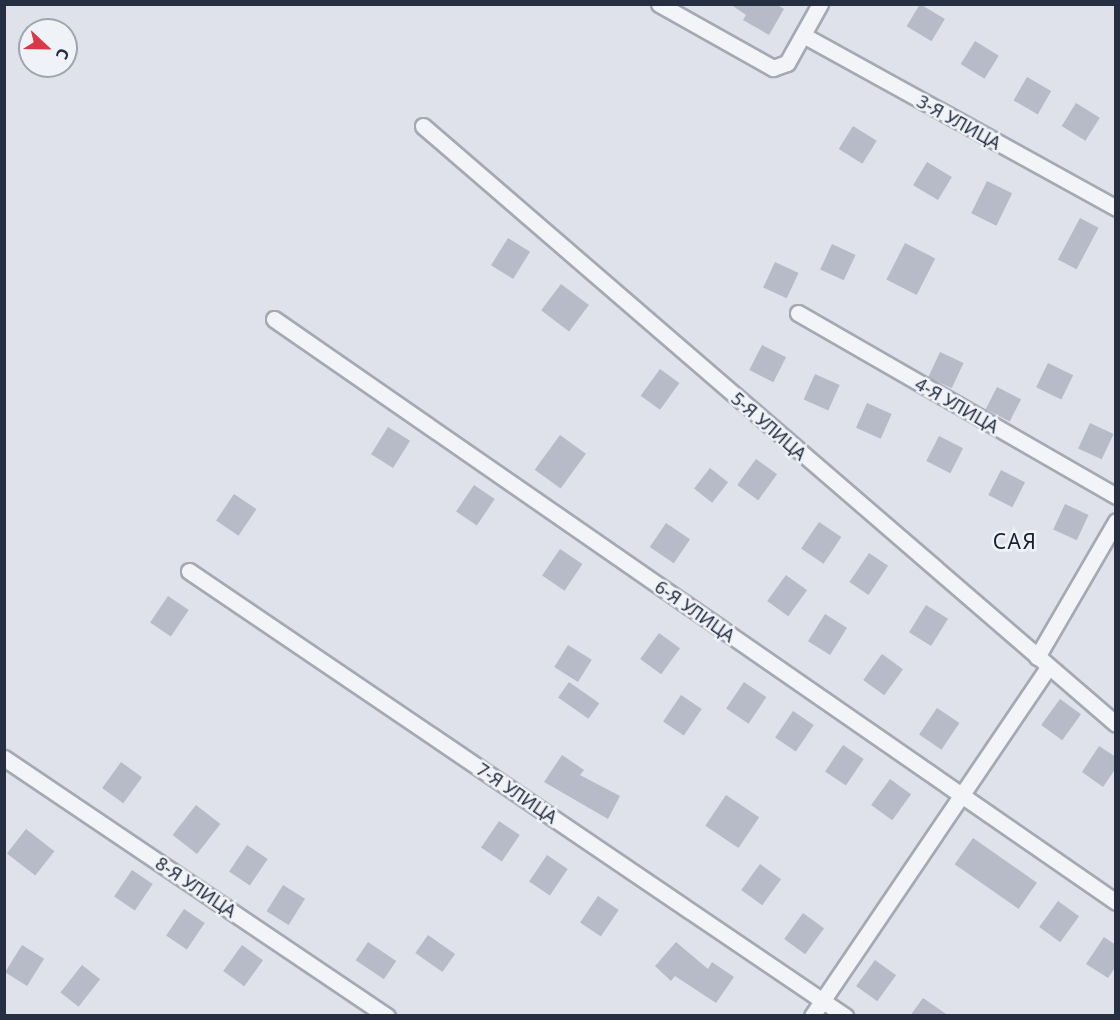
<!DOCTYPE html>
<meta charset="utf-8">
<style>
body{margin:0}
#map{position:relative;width:1120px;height:1020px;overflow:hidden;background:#dfe2ea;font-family:"Noto Sans",sans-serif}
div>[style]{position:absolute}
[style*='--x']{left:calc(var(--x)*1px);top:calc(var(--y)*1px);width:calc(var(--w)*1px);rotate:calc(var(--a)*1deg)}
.building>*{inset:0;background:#b6bbc7;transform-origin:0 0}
.roads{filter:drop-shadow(2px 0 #a4a9b4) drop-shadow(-2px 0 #a4a9b4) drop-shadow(0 2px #a4a9b4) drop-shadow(0 -2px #a4a9b4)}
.street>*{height:15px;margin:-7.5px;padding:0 7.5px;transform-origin:7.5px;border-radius:7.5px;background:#f2f4f7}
span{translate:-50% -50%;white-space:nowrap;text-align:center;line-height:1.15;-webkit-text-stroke:5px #eff2f7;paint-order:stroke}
.street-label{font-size:18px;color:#262f42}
.quarter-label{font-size:21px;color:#192033;letter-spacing:1.5px}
.frame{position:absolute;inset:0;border:6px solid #262f42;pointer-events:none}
.north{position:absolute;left:18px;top:18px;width:60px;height:60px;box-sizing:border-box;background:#eff2f7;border:2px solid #9fa4af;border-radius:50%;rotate:112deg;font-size:16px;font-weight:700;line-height:24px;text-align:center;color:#262f42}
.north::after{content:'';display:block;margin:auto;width:21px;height:27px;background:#da3847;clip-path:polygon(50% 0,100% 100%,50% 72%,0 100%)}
</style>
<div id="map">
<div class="building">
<i style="clip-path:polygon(730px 4px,776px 4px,784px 9px,769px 35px,743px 20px,746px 15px)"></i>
<i style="left:920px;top:4px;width:29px;height:26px;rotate:31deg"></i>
<i style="left:975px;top:41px;width:28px;height:27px;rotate:32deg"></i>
<i style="left:1027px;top:77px;width:28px;height:27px;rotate:30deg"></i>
<i style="left:1076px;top:103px;width:28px;height:27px;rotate:32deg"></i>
<i style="left:853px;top:126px;width:28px;height:27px;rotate:32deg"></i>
<i style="left:927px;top:162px;width:29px;height:27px;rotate:31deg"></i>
<i style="left:987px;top:181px;width:28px;height:36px;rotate:26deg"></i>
<i style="left:1080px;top:218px;width:21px;height:47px;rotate:28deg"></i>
<i style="left:508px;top:238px;width:26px;height:32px;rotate:32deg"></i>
<i style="left:905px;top:243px;width:34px;height:41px;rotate:27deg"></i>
<i style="left:832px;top:244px;width:26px;height:28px;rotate:25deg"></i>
<i style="left:775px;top:262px;width:26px;height:28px;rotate:25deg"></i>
<i style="left:561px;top:284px;width:35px;height:33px;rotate:37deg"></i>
<i style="left:762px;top:345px;width:27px;height:28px;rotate:27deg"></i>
<i style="left:940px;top:352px;width:26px;height:28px;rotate:25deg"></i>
<i style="left:1048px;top:363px;width:28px;height:27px;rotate:26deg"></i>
<i style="left:660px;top:369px;width:24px;height:33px;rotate:36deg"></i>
<i style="left:815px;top:374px;width:27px;height:28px;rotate:24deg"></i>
<i style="left:997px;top:387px;width:27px;height:25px;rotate:27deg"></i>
<i style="left:867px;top:403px;width:27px;height:27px;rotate:24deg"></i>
<i style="left:1090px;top:423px;width:26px;height:28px;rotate:25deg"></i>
<i style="left:388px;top:427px;width:26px;height:32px;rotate:32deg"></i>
<i style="left:560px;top:435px;width:32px;height:43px;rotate:36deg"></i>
<i style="left:939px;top:436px;width:27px;height:28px;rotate:27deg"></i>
<i style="left:756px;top:459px;width:26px;height:32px;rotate:36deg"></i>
<i style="left:710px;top:468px;width:23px;height:26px;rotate:38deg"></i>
<i style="left:1001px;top:470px;width:27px;height:28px;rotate:27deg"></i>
<i style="left:474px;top:485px;width:25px;height:32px;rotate:34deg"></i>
<i style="left:234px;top:494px;width:27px;height:32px;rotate:34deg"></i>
<i style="left:1065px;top:504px;width:26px;height:28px;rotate:25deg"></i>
<i style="left:819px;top:522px;width:27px;height:32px;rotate:34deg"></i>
<i style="left:666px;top:523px;width:29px;height:29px;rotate:34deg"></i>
<i style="left:560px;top:549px;width:27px;height:32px;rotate:34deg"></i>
<i style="left:869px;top:553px;width:23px;height:35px;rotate:34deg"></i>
<i style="left:786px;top:575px;width:26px;height:32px;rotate:36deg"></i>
<i style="left:168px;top:596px;width:25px;height:32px;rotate:34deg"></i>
<i style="left:926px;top:605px;width:26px;height:32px;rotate:32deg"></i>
<i style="left:825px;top:614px;width:26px;height:32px;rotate:32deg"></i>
<i style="left:659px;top:633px;width:26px;height:32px;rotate:36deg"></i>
<i style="left:568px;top:645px;width:28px;height:26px;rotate:32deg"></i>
<i style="left:882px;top:654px;width:26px;height:32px;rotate:36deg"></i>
<i style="left:569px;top:682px;width:37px;height:19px;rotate:35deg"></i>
<i style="left:744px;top:682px;width:27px;height:32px;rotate:34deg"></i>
<i style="left:681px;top:695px;width:25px;height:32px;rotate:34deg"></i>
<i style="left:1060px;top:699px;width:26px;height:32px;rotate:36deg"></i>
<i style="left:937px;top:708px;width:27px;height:32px;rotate:34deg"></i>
<i style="left:793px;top:711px;width:25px;height:32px;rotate:34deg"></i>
<i style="left:843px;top:745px;width:25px;height:32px;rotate:34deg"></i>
<i style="clip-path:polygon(1099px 746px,1116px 757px,1116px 768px,1103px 787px,1082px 772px)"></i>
<i style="clip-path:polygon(562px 755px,584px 770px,580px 775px,620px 796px,608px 819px,544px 782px)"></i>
<i style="left:121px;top:762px;width:26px;height:32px;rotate:36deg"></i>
<i style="left:890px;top:779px;width:26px;height:32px;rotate:36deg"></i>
<i style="left:726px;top:795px;width:40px;height:37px;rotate:34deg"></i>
<i style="left:196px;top:805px;width:31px;height:38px;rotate:38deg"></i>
<i style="left:499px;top:821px;width:25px;height:32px;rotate:34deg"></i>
<i style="left:26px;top:829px;width:36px;height:31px;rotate:38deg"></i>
<i style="left:973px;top:838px;width:78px;height:32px;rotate:35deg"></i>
<i style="left:247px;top:845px;width:25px;height:32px;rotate:34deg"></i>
<i style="left:547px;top:855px;width:25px;height:32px;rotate:34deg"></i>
<i style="left:760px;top:864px;width:26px;height:32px;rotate:36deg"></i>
<i style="left:132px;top:870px;width:25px;height:32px;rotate:34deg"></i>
<i style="left:283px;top:885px;width:26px;height:31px;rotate:32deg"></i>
<i style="left:598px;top:896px;width:25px;height:32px;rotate:34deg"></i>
<i style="left:1058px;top:901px;width:26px;height:32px;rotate:36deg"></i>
<i style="left:184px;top:909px;width:25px;height:32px;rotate:34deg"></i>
<i style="left:803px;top:913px;width:26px;height:32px;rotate:36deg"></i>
<i style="left:428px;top:935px;width:33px;height:22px;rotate:35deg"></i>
<i style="clip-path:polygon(1104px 937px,1116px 945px,1116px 966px,1108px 978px,1086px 964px)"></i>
<i style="left:368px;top:942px;width:34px;height:22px;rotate:34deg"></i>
<i style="clip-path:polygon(676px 942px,708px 969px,712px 962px,734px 977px,716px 1003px,675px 976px,671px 981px,655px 966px)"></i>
<i style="left:22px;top:945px;width:26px;height:32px;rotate:32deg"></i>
<i style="left:242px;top:945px;width:26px;height:32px;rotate:36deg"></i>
<i style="left:875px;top:960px;width:26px;height:32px;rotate:36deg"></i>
<i style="left:82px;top:965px;width:23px;height:35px;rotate:38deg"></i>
<i style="clip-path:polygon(923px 998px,949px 1016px,910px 1016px)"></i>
</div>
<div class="roads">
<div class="street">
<i style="--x:659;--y:4;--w:131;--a:29.3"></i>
<i style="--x:773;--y:68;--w:15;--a:-20"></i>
<i style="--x:787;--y:63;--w:68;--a:-60.8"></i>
<i style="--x:803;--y:35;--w:358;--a:28.9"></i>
<i style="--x:423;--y:126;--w:915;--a:40.79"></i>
<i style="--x:798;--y:313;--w:367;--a:29.9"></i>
<i style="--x:274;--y:319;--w:1024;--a:34.7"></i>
<i style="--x:189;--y:571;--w:793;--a:34.15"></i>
<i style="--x:1037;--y:657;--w:157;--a:-59.8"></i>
<i style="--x:4;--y:758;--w:462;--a:34"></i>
<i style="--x:812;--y:1016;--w:420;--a:-55.9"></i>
</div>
</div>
<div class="street-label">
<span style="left:959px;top:122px;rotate:29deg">3-Я УЛИЦА</span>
<span style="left:957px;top:405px;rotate:30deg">4-Я УЛИЦА</span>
<span style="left:769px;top:426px;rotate:41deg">5-Я УЛИЦА</span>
<span style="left:695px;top:611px;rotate:35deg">6-Я УЛИЦА</span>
<span style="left:517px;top:793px;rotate:34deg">7-Я УЛИЦА</span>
<span style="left:196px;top:887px;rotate:34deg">8-Я УЛИЦА</span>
</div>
<div class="quarter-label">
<span style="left:1015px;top:541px">САЯ</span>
</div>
<div class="frame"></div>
<div class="north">С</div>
</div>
